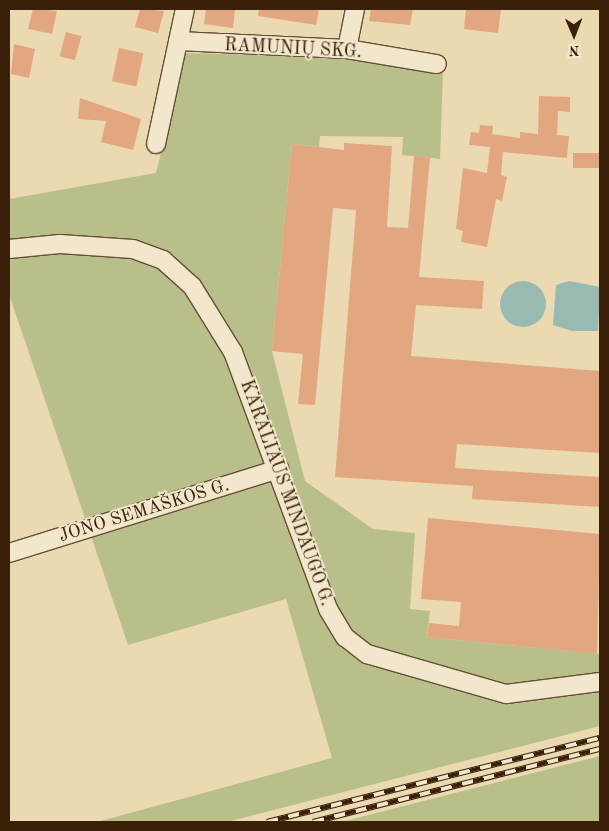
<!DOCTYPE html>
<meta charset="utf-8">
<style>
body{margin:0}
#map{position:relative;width:609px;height:831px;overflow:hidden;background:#ebdab1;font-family:"Old Standard TT",serif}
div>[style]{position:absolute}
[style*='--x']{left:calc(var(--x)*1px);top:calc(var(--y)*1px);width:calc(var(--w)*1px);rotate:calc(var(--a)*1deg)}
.green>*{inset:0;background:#b9bf8a}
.water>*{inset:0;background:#99bab2}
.round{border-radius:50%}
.building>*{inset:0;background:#e2a781;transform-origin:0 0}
.roads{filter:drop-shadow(1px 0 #674e33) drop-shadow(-1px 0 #674e33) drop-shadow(0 1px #674e33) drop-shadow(0 -1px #674e33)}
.minor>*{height:18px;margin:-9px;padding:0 9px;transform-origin:9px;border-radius:9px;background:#f2e7cc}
.rail>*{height:5.5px;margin-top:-2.75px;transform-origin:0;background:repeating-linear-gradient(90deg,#f2e7cc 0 11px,#3b2009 0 22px);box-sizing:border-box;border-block:1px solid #3b2009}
span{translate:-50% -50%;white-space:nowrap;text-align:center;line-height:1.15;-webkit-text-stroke:4px #f2e7cc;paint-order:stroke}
.street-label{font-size:18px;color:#3b2009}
.frame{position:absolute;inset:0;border:10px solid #3b2009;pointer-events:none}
.north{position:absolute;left:549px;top:10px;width:50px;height:50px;-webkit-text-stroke:4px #f2e7cc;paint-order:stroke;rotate:179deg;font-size:14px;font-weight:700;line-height:20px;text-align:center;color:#3b2009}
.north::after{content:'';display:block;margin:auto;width:18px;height:22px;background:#3b2009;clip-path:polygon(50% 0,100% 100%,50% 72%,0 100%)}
</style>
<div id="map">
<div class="green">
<i style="clip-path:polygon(185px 53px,361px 58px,443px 72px,440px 159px,402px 155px,403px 137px,320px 136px,319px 147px,292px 144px,272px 351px,305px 481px,373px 529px,415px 533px,410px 609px,430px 611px,427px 637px,600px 654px,600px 726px,227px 822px,97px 822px,332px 758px,286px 599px,128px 645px,9px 294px,9px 199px,156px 173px)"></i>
<i style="clip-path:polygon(600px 756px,600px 822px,341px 822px)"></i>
</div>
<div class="water">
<i style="clip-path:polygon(569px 281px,600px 287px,598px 331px,572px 331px,553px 325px,556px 285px)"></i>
<i class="round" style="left:500px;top:281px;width:46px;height:46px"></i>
</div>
<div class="building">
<i style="clip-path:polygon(33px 9px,57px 11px,52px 34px,28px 29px)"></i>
<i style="clip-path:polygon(140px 9px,164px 11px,158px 33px,135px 27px)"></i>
<i style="clip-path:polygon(206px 9px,235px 9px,233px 28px,204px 24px)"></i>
<i style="clip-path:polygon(259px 9px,319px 9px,316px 25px,258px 16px)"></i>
<i style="clip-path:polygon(371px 9px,413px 9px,410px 25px,369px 21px)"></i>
<i style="clip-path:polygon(466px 9px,501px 9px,498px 33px,464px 29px)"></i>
<i style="left:66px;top:32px;width:16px;height:25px;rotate:15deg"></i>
<i style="clip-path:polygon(14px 44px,35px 49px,29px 78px,11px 74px)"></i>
<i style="left:119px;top:48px;width:25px;height:34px;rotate:12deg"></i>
<i style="clip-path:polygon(539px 96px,570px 97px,570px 112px,558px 111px,557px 135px,569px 136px,567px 158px,503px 152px,501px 175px,507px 177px,502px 201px,496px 199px,487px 247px,461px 242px,463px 231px,456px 229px,463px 168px,487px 173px,490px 147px,469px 145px,471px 132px,479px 133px,480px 125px,493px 126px,492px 134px,520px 138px,520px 132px,538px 134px)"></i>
<i style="clip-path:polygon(80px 98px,141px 119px,133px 150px,101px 142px,106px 121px,78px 119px)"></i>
<i style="clip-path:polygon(344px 143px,392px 146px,387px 227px,408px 228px,414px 156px,430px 158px,419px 277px,484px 281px,482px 309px,416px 305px,411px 356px,600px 371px,600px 453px,457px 444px,455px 468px,600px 477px,600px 507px,472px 499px,473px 486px,335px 477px,356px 210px,333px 208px,315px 405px,298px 404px,303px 354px,272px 351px,292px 144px,344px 150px)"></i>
<i style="left:600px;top:153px;width:15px;height:27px;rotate:90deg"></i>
<i style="clip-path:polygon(428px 518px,600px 534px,597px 654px,427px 637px,429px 623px,459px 626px,461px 602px,421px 599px)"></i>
</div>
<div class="roads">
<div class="minor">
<i style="--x:178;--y:41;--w:169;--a:2.7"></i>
<i style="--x:347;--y:49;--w:91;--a:9.5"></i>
<i style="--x:347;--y:49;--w:41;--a:-78.7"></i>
<i style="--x:156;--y:144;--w:138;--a:-77.9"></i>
<i style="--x:9;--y:249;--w:51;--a:-5.6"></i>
<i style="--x:60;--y:244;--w:73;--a:3.9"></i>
<i style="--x:133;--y:249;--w:32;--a:20"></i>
<i style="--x:163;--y:260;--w:39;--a:42"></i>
<i style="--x:192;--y:286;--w:78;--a:58.2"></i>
<i style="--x:233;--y:352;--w:274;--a:69.7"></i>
<i style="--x:328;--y:609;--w:33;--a:59"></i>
<i style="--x:345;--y:637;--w:28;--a:38"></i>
<i style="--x:367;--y:654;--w:145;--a:16.1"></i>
<i style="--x:506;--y:694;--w:95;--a:-7.3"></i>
<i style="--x:9;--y:553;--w:283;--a:-17.3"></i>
</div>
</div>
<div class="rail">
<i style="--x:267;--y:822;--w:343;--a:-14.2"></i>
<i style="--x:313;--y:822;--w:296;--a:-14.3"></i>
</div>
<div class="street-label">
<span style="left:293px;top:49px;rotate:3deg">RAMUNIŲ SKG.</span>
<span style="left:286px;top:493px;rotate:70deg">KARALIAUS MINDAUGO G.</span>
<span style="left:144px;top:511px;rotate:-17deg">JONO SEMAŠKOS G.</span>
</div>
<div class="frame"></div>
<div class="north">N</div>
</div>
